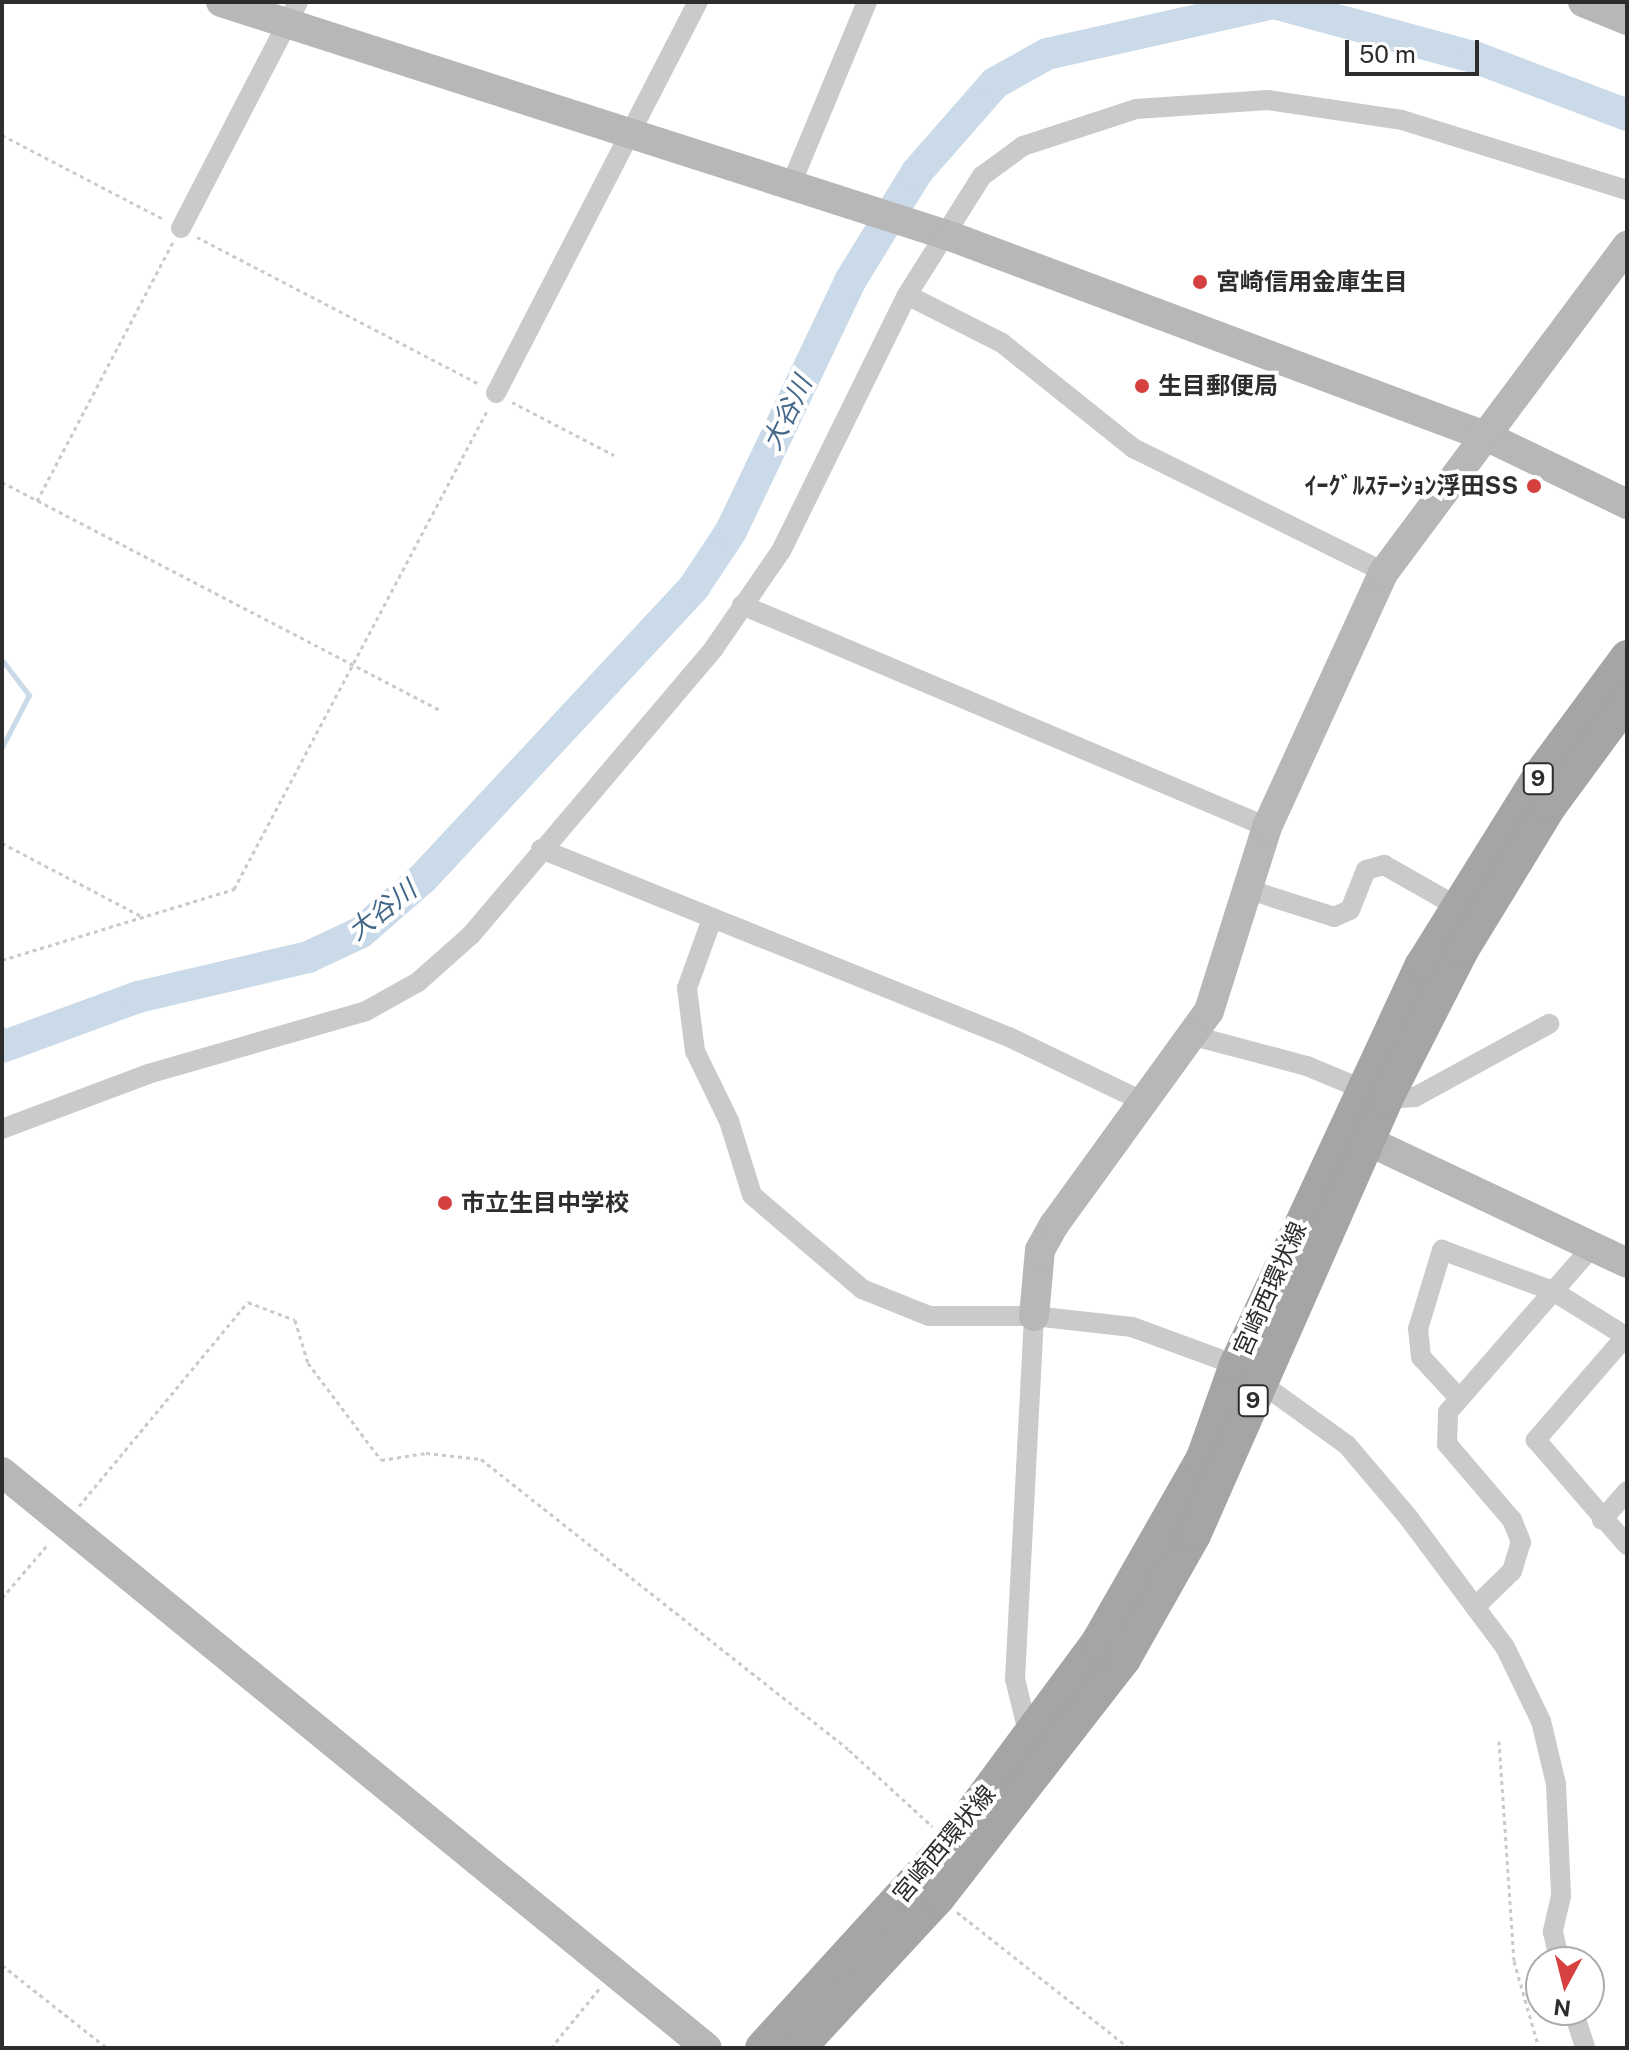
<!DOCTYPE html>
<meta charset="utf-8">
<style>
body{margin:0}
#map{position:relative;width:1629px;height:2050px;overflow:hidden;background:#fff;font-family:"Public Sans","Noto Sans JP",sans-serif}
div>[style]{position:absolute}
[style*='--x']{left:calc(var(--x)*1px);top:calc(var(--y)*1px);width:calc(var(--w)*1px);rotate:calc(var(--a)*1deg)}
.stream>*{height:5px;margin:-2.5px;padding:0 2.5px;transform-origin:2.5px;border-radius:2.5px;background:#cadae8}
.river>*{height:32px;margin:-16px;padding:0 16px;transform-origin:16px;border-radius:16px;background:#cadae8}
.path>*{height:3px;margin-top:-1.5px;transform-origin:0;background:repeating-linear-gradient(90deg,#cacaca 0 4px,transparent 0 8px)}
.street>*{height:20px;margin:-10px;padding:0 10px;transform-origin:10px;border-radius:10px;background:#cacaca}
.secondary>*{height:30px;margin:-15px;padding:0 15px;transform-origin:15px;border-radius:15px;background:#b7b7b7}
.primary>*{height:34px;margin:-17px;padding:0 17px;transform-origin:17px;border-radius:17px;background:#a5a5a5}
.dots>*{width:22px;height:22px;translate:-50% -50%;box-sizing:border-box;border:4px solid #fff;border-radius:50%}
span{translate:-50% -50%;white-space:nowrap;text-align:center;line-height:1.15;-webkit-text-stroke:8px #fff;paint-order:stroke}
.shield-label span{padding:2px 6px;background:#fff;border:2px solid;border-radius:6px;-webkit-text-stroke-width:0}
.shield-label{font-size:22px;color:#2d2d2d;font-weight:700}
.poi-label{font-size:24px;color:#2d2d2d;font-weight:700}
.left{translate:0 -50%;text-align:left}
.right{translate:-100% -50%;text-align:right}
.street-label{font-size:24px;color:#2d2d2d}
.water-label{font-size:26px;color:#436788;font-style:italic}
.frame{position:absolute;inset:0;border:4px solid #2d2d2d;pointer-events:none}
.north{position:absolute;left:1525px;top:1946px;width:80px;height:80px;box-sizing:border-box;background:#fff;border:2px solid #ababab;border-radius:50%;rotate:187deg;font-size:22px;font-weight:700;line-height:32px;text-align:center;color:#2d2d2d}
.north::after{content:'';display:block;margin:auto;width:28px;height:36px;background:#d6403e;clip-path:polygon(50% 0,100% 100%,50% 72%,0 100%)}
.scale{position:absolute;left:1345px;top:40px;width:134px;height:36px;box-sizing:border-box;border:4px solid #2d2d2d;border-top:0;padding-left:10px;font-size:24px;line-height:28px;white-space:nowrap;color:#2d2d2d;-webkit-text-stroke:6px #fff;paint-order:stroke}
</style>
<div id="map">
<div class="stream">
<i style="--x:2;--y:660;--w:44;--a:52.4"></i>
<i style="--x:29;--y:695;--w:59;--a:117.4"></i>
<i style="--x:2;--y:1028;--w:18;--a:49"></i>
</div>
<div class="river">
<i style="--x:2;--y:1047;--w:145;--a:-20.2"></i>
<i style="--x:138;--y:997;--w:175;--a:-13.2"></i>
<i style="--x:308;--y:957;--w:57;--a:-24.8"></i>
<i style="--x:360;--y:933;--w:84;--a:-41.1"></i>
<i style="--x:423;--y:878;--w:398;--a:-47"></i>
<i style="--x:694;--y:587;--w:67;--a:-56.5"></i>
<i style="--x:731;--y:531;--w:277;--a:-64.5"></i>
<i style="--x:850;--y:281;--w:128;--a:-58.4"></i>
<i style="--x:917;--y:172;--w:118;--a:-48.8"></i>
<i style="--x:995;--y:83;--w:60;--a:-29.1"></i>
<i style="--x:1047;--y:54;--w:233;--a:-12.7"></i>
<i style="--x:1274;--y:3;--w:210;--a:15.2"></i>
<i style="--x:1477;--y:58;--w:160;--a:20.8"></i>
</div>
<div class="path">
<i style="--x:2;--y:135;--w:184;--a:27.5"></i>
<i style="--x:197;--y:237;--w:320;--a:27.5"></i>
<i style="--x:512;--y:402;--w:115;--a:27.5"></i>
<i style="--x:2;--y:482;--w:494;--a:27.5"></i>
<i style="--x:37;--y:501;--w:293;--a:-62.3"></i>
<i style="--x:2;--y:843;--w:159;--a:27.7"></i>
<i style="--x:2;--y:960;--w:243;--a:-17"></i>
<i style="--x:234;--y:889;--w:541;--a:-62.11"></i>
<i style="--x:79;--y:1506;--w:265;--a:-50.4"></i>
<i style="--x:248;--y:1302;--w:50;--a:21"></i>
<i style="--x:295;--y:1320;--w:45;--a:73.2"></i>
<i style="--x:308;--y:1363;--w:121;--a:53"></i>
<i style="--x:381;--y:1460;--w:46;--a:-8.8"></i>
<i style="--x:426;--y:1453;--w:55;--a:6.2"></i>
<i style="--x:481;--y:1459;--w:469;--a:38.3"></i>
<i style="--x:849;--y:1750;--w:113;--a:42.5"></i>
<i style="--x:2;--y:1598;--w:72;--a:-49.5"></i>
<i style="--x:1499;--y:1741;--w:221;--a:86.1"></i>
<i style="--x:1514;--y:1961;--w:91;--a:74"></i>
<i style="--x:957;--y:1912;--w:219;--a:38.3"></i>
<i style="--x:2;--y:1965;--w:134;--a:38.3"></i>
<i style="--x:551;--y:2048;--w:76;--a:-50.9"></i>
</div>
<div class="street">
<i style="--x:792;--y:182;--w:195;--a:-67.4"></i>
<i style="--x:181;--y:228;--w:254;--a:-62.6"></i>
<i style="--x:907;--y:295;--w:106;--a:26.8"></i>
<i style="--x:1002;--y:343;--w:168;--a:38.7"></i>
<i style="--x:1133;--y:448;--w:280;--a:26.3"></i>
<i style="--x:496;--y:393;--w:440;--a:-62.7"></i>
<i style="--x:742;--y:605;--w:570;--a:22.92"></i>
<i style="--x:541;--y:849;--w:504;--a:21.89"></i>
<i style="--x:1009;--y:1037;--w:154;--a:25.7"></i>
<i style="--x:1247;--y:889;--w:91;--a:17.8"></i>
<i style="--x:1334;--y:917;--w:17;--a:-24"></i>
<i style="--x:1350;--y:910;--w:43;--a:-68.2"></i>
<i style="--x:1366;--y:870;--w:19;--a:-16"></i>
<i style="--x:1384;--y:865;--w:85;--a:29.6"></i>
<i style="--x:712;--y:919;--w:73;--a:109.9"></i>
<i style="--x:687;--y:988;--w:64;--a:82.8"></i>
<i style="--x:695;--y:1051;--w:78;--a:64.1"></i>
<i style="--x:729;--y:1121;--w:77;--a:72.7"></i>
<i style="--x:752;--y:1195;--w:145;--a:40.5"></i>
<i style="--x:862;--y:1289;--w:72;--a:21.9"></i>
<i style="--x:929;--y:1316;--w:105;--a:0"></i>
<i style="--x:1034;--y:1316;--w:99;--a:6.4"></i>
<i style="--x:1132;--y:1327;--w:111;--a:20.1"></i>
<i style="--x:1236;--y:1365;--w:137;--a:35.8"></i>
<i style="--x:1347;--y:1445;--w:94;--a:49.7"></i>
<i style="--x:1408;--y:1517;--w:162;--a:53.3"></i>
<i style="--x:1505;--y:1647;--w:82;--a:64.1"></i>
<i style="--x:1541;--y:1721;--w:65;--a:76.6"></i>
<i style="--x:1556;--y:1784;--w:112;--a:87.4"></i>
<i style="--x:1561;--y:1896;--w:37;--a:103"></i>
<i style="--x:1553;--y:1932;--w:31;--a:77"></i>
<i style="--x:1194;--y:1036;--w:117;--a:14.9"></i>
<i style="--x:1307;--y:1066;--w:86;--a:22.7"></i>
<i style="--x:1386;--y:1099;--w:29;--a:-4"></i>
<i style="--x:1415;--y:1097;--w:153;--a:-28.6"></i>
<i style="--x:2;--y:1129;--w:156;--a:-20.6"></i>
<i style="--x:148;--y:1074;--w:227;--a:-16.1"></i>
<i style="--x:366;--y:1011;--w:60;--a:-29.1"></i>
<i style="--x:418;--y:982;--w:71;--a:-41.6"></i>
<i style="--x:471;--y:935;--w:376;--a:-49.7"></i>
<i style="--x:714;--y:648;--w:118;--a:-55.4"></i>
<i style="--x:781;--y:551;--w:285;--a:-63.8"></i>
<i style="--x:907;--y:295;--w:141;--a:-57.8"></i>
<i style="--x:982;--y:176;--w:51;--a:-36.2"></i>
<i style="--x:1023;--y:146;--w:119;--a:-18.1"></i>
<i style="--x:1136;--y:109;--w:132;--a:-3.9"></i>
<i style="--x:1268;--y:100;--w:135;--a:8.5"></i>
<i style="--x:1402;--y:120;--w:236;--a:17.3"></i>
<i style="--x:1626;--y:1336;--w:138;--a:130.9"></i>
<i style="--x:1536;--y:1440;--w:139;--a:49.1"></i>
<i style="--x:1458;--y:1397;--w:54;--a:-132.8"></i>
<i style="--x:1421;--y:1357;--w:28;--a:-96"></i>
<i style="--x:1418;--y:1329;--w:83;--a:-73.1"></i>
<i style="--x:1442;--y:1250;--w:118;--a:20.3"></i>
<i style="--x:1553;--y:1291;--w:87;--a:31.9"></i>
<i style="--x:1602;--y:1520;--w:38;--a:-49"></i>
<i style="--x:1475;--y:1607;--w:52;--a:-44.2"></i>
<i style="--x:1512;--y:1571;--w:30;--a:-73"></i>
<i style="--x:1521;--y:1542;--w:24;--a:-112"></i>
<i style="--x:1512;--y:1520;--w:100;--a:-130.5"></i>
<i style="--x:1447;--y:1444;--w:32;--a:-88"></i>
<i style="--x:1448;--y:1412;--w:220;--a:-48.9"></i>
<i style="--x:1030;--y:1740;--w:63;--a:-103.8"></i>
<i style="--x:1015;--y:1679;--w:363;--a:-87"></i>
<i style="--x:1573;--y:2010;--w:40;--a:72"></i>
</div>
<div class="secondary">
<i style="--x:221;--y:2;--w:766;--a:17.8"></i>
<i style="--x:950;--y:236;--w:577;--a:20.51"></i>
<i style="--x:1490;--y:438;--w:152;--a:25.7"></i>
<i style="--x:1583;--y:2;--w:48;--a:22.2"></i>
<i style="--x:1368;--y:1141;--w:286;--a:25.2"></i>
<i style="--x:1034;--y:1316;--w:66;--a:-84.8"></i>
<i style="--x:1040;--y:1250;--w:29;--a:-61"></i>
<i style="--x:1054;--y:1225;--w:264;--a:-54.1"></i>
<i style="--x:1209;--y:1011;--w:193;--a:-72.5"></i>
<i style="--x:1267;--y:827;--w:281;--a:-65.4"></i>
<i style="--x:1384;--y:572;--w:407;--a:-53.3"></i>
<i style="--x:2;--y:1472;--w:910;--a:39.25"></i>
</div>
<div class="primary">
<i style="--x:762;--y:2048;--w:279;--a:-47.6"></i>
<i style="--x:950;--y:1842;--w:249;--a:-53.5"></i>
<i style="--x:1098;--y:1642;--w:212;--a:-60.3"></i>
<i style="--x:1203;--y:1458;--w:99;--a:-70.5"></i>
<i style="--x:1236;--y:1365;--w:441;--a:-65.1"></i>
<i style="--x:1422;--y:965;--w:227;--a:-58.1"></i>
<i style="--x:1542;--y:772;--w:143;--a:-53.5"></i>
<i style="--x:799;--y:2048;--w:205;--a:-47.2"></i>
<i style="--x:938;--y:1898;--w:303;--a:-52.1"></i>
<i style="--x:1124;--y:1659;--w:142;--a:-60.6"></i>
<i style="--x:1194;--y:1535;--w:476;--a:-66.2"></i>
<i style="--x:1386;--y:1099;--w:167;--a:-63"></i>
<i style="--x:1462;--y:950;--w:169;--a:-58.6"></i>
<i style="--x:1550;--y:806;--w:130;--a:-53.7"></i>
</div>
<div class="dots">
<i style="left:1200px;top:282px;background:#d6403e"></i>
<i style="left:1142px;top:386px;background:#d6403e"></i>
<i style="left:1534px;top:486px;background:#d6403e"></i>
<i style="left:445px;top:1203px;background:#d6403e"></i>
</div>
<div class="shield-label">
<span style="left:1538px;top:779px">9</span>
<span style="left:1253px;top:1401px">9</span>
</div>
<div class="poi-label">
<span class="left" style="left:1216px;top:282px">宮崎信用金庫生目</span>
<span class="left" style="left:1158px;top:386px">生目郵便局</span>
<span class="right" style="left:1518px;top:486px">ｲｰｸﾞﾙｽﾃｰｼｮﾝ浮田SS</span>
<span class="left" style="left:461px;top:1203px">市立生目中学校</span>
</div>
<div class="street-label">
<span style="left:1270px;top:1289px;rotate:-66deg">宮崎西環状線</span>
<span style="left:944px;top:1844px;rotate:-50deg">宮崎西環状線</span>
</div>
<div class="water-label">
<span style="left:787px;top:413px;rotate:-64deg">大谷川</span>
<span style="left:382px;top:910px;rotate:-38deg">大谷川</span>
</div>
<div class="frame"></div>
<div class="north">N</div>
<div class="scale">50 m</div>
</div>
